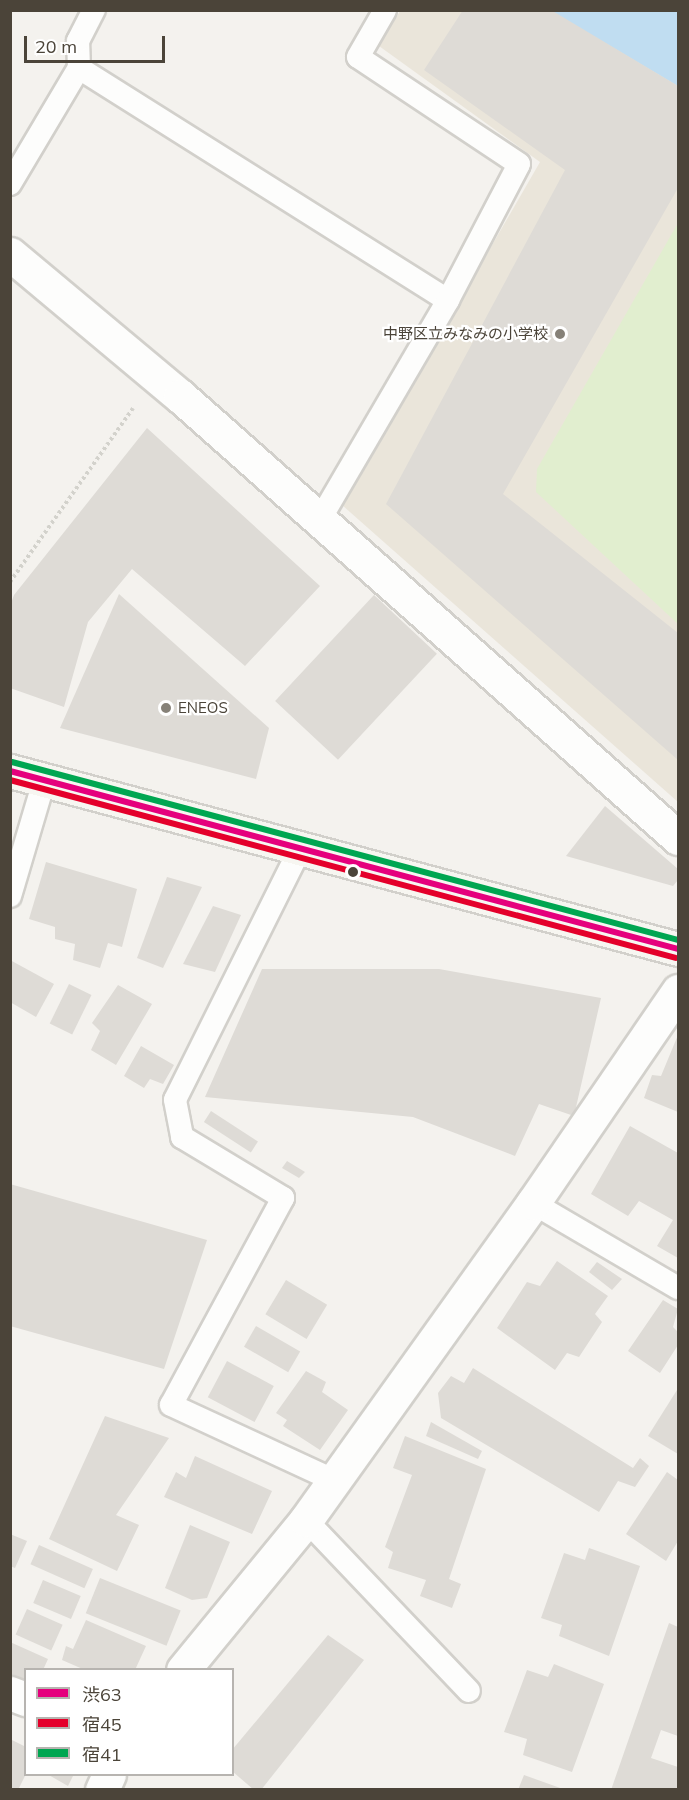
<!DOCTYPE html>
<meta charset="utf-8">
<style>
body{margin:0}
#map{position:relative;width:689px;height:1800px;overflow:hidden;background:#f4f2ee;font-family:Mulish,"Noto Sans JP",sans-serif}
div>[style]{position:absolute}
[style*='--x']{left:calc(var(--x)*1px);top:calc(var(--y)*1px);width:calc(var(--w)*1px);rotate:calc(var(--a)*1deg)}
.education>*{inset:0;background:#eae5da}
.green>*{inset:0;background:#e1eecf}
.water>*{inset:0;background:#c0ddf1}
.building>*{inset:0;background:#dedbd6;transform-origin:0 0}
.path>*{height:4px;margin-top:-2px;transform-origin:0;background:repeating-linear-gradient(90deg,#d3d2cc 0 3px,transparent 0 6px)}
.roads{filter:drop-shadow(2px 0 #d2d0cb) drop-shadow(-2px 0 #d2d0cb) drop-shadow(0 2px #d2d0cb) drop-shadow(0 -2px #d2d0cb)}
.service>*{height:22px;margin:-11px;padding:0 11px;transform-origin:11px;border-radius:11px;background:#fdfdfc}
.minor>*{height:33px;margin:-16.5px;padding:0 16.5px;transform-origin:16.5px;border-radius:16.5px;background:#fdfdfc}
.secondary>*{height:33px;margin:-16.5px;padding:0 16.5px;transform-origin:16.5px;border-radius:16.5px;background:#f7f6f1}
.bus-1>*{height:6px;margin:-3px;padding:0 3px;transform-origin:3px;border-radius:3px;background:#e5007d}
.bus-2>*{height:6px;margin:-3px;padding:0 3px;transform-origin:3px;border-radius:3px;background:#e4002b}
.bus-3>*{height:6px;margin:-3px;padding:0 3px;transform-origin:3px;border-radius:3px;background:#00a651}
.dots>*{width:16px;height:16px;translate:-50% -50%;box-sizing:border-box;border:3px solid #fff;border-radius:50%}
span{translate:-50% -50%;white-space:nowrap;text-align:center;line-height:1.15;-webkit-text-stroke:4.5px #fff;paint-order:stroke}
.poi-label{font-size:15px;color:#4b4439}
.right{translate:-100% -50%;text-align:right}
.left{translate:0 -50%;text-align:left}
.frame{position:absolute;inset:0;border:12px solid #4b4439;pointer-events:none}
.legend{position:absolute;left:24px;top:1668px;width:210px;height:108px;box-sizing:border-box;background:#fff;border:2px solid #b7b4b0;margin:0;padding:8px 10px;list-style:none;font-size:18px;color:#4b4439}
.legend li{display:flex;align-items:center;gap:12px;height:30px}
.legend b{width:30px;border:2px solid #b7b4b0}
.scale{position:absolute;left:24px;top:36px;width:141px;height:27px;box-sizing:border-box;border:3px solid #4b4439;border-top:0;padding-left:8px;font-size:18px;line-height:21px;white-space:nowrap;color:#4b4439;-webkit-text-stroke:4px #fff;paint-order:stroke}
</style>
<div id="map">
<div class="education">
<i style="clip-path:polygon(400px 11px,678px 11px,678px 802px,342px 505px,540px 162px,379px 46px)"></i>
</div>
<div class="green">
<i style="clip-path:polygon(678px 223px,678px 624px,536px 492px,537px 469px)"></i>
</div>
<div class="water">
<i style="clip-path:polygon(551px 11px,678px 11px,678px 86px)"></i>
</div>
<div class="building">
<i style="clip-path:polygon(463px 10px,551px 10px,678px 86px,678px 188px,503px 494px,678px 633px,678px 760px,386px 504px,565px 170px,424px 70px)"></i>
<i style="clip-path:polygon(147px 428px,320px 586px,245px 666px,132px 569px,88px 622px,64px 707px,10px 688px,10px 606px,14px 595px)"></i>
<i style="clip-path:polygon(119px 594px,269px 728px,256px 779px,60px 728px)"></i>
<i style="left:374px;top:595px;width:86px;height:145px;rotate:43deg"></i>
<i style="clip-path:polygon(605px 806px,678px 869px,678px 880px,673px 886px,566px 856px)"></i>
<i style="clip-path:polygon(46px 862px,137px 889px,122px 947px,108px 943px,100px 968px,73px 960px,75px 944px,55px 939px,55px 927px,29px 919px)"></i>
<i style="clip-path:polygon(167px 877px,202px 887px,163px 968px,137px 958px)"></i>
<i style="clip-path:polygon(213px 906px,241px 915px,215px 972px,183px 964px)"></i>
<i style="clip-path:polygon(10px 960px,54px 984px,36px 1017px,10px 1002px)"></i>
<i style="clip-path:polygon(262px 969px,439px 969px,601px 998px,574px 1116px,539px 1104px,515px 1156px,413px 1117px,205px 1097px)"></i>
<i style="left:69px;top:984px;width:25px;height:44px;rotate:26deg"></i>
<i style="clip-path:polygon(118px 985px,152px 1004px,116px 1065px,91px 1050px,100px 1031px,92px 1023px)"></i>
<i style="clip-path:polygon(678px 1035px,678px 1112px,644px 1098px,652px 1075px,661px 1076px)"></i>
<i style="clip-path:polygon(141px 1046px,174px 1065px,163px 1084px,150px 1079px,144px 1088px,124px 1076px)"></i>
<i style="left:211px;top:1111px;width:56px;height:13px;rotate:33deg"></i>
<i style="clip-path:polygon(630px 1126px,678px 1153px,678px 1258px,657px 1246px,673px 1220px,639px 1201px,628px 1216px,591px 1194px)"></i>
<i style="clip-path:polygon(287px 1161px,305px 1172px,299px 1178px,282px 1168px)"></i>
<i style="clip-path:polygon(10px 1184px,207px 1240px,164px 1369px,10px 1326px)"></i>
<i style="clip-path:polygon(557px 1261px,608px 1296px,595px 1314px,602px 1322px,579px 1357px,567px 1353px,555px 1370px,497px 1328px,527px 1282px,540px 1286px)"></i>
<i style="clip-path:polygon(597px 1262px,622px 1279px,612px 1290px,589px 1272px)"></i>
<i style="left:286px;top:1280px;width:48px;height:40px;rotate:31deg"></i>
<i style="clip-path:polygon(663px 1300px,678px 1309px,673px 1327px,678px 1332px,678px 1345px,660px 1373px,628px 1351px)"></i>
<i style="left:256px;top:1326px;width:51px;height:24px;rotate:30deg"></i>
<i style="left:227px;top:1361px;width:53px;height:41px;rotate:28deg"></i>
<i style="clip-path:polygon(473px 1368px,633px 1468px,640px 1458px,649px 1466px,635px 1487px,618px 1481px,599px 1512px,441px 1418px,438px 1393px,451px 1376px,464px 1383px)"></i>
<i style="clip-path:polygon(306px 1371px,326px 1382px,322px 1392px,348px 1410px,320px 1450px,283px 1426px,287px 1420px,276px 1413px)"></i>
<i style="clip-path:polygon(677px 1390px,678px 1390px,678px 1454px,648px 1436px)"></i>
<i style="clip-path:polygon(105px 1416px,169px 1438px,116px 1515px,139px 1525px,117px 1571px,49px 1539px)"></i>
<i style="clip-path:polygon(431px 1422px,482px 1451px,478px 1459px,426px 1436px)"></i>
<i style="clip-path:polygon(405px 1436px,486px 1469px,449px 1579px,461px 1584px,452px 1608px,420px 1596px,426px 1580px,388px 1568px,393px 1552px,385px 1547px,412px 1475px,393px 1468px)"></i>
<i style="clip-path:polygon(195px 1456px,272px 1491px,252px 1534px,164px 1497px,176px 1472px,186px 1478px)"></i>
<i style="clip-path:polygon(667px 1472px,678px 1480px,678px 1541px,666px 1561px,626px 1534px)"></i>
<i style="clip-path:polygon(190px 1525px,230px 1542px,207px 1598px,192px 1600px,165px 1588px)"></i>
<i style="clip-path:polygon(10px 1534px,27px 1541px,15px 1568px,10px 1566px)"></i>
<i style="left:39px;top:1545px;width:59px;height:21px;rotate:24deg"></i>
<i style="clip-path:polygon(589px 1548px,640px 1566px,609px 1656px,559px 1636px,562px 1625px,541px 1618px,564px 1553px,585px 1560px)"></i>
<i style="left:100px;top:1578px;width:87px;height:38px;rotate:22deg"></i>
<i style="left:43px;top:1580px;width:41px;height:25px;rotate:23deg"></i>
<i style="left:27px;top:1609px;width:39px;height:28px;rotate:24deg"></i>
<i style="clip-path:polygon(86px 1620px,146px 1646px,135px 1670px,85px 1670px,62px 1660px,66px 1646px,73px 1649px)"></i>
<i style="clip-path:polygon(669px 1623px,678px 1627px,678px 1736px,661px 1730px,651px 1758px,678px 1767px,678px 1790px,611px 1790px)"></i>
<i style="clip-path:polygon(328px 1635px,364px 1660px,261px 1790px,254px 1790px,232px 1771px,232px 1750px)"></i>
<i style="clip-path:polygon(10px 1642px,48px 1659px,43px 1670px,26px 1670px,26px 1682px,10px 1675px)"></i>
<i style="clip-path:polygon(554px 1664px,604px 1684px,572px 1772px,523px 1755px,527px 1739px,504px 1732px,527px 1670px,548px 1677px)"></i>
<i style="clip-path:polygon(10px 1739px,26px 1747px,26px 1774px,18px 1790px,10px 1790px)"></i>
<i style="clip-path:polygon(47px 1774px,74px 1774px,68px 1786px)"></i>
<i style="clip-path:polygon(524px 1775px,563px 1789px,563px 1790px,518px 1790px)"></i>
</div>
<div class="path">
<i style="--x:10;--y:582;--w:213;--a:-54.7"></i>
</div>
<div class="roads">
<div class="service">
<i style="--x:79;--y:68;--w:436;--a:32.2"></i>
<i style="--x:10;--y:184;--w:135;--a:-59.3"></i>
<i style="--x:79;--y:68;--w:27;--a:-92"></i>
<i style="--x:78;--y:41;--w:35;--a:-63"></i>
<i style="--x:319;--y:521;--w:256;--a:-59.7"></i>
<i style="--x:448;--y:300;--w:153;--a:-62.4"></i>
<i style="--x:519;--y:164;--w:193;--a:-146.4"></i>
<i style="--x:358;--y:57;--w:54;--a:-60.1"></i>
<i style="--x:300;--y:849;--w:280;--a:116.5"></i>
<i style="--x:175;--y:1100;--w:38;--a:79"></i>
<i style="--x:182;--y:1137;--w:118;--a:31.1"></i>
<i style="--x:283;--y:1198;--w:235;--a:118.4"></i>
<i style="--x:171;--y:1405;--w:179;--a:24.8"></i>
<i style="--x:10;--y:896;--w:120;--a:-73.5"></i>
<i style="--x:533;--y:1203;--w:168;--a:30.4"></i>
<i style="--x:306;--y:1520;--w:236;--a:46.4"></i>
</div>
<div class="minor">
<i style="--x:10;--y:254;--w:222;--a:39.9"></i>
<i style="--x:180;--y:396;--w:666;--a:41.59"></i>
<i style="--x:183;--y:1670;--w:194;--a:-50.6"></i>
<i style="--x:306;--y:1520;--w:390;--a:-54.4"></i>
<i style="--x:533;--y:1203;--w:257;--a:-55.6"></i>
<i style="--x:10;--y:1693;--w:17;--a:21"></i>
<i style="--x:102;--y:1790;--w:17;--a:-66"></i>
</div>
<div class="secondary">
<i style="--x:10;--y:771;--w:691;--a:14.92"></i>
</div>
</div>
<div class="bus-1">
<i style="--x:10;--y:771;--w:691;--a:14.92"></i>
</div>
<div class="bus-2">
<i style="--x:10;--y:780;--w:689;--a:14.96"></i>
</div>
<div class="bus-3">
<i style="--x:12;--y:762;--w:689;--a:14.96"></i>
</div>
<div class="dots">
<i style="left:560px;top:334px;background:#868178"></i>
<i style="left:166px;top:708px;background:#868178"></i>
<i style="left:353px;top:872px;background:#4b4439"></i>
</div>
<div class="poi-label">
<span class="right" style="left:548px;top:334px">中野区立みなみの小学校</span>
<span class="left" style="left:178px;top:708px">ENEOS</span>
</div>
<div class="frame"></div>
<ul class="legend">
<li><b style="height:8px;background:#e5007d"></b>渋63</li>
<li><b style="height:8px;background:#e4002b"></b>宿45</li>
<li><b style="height:8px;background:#00a651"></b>宿41</li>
</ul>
<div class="scale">20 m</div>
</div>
